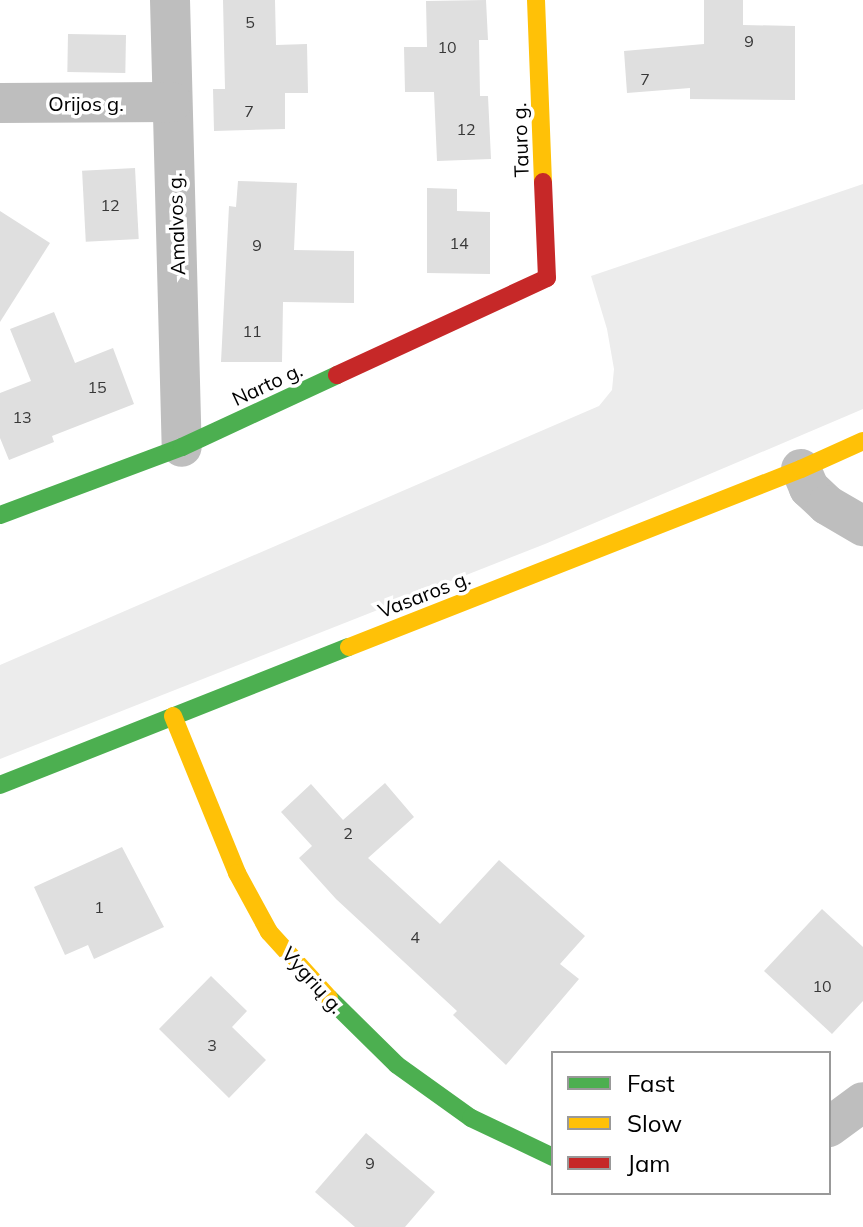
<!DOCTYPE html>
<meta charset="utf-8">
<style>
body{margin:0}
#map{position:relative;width:863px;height:1227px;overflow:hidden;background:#fff;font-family:Mulish,sans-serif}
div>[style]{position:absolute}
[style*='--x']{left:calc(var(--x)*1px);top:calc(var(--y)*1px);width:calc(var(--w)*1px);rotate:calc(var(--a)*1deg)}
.green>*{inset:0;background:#ececec}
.building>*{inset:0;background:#dfdfdf;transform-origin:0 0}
.street>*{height:40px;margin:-20px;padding:0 20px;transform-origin:20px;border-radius:20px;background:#bebebe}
.fast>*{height:18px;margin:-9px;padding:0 9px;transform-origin:9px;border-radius:9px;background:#4caf50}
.slow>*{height:18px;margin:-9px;padding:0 9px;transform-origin:9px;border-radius:9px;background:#ffc107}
.jam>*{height:18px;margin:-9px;padding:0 9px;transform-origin:9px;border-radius:9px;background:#c62828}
span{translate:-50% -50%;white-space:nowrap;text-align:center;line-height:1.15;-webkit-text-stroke:7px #fff;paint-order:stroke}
.number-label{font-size:16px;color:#383838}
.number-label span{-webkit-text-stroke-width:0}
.street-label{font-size:20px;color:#000}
.legend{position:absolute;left:551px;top:1051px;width:280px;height:144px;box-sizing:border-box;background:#fff;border:2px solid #999;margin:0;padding:10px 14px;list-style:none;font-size:24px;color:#000}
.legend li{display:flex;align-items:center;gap:16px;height:40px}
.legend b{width:40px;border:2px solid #999}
</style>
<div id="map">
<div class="green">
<i style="clip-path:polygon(863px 184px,863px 409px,545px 544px,0 759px,0 665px,599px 406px,612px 390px,614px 369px,607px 329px,591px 276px)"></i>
</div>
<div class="building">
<i style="clip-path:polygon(223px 0,275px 0,276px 45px,307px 44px,308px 93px,285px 93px,285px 129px,214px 131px,213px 89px,225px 89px)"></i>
<i style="clip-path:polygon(486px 0,488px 40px,479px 40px,480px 96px,488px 96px,491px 159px,437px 161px,434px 92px,405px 92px,404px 47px,427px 47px,426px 1px)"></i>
<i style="clip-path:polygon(704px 0,743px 0,743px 25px,795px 26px,795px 100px,690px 99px,690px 88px,627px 93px,624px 51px,704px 44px)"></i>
<i style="left:68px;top:34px;width:58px;height:38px;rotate:1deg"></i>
<i style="left:135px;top:168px;width:71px;height:53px;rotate:87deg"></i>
<i style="clip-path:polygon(238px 181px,297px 183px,294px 250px,354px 251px,354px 303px,283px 302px,282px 362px,221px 362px,229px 206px,236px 207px)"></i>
<i style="clip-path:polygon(427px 188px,457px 189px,457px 211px,490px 212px,490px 274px,427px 273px)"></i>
<i style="clip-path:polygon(0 211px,50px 243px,0 322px)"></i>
<i style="clip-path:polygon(54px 312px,75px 363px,113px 348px,134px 404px,52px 436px,54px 442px,9px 460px,0 438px,0 393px,31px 381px,10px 329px)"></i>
<i style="clip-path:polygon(385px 783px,414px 817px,368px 858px,440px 924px,499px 860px,585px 936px,560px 964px,579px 979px,506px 1065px,453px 1015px,457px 1011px,336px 899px,299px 858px,312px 846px,281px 812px,311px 784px,343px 820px)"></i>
<i style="clip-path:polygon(122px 847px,164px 927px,94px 959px,88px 945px,65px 955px,34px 887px)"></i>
<i style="clip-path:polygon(822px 909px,863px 947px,863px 1001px,832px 1034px,764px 971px)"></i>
<i style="clip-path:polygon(211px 976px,247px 1011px,232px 1027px,266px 1060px,229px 1098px,159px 1029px)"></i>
<i style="clip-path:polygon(366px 1133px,435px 1192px,405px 1227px,355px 1227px,315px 1192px)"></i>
</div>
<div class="street">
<i style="--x:170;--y:0;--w:447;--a:88.5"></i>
<i style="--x:0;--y:103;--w:172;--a:-0.3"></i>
<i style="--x:801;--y:469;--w:21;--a:67"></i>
<i style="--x:809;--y:488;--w:25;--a:43"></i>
<i style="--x:827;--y:505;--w:42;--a:30.3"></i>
<i style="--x:829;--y:1127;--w:42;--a:-36.3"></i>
</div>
<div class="fast">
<i style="--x:0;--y:515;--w:194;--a:-20.5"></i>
<i style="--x:182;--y:447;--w:171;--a:-24.9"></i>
<i style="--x:0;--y:785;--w:375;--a:-21.6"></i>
<i style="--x:329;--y:998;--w:95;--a:44.6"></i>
<i style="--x:397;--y:1065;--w:91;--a:35.6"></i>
<i style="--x:471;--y:1118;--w:91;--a:25.4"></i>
</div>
<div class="slow">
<i style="--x:536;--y:0;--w:182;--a:87.8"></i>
<i style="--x:349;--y:647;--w:486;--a:-21.5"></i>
<i style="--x:801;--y:469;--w:68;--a:-24.3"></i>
<i style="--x:173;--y:716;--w:170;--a:67.8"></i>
<i style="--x:237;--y:873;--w:67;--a:61.5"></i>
<i style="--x:269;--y:932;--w:89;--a:47.7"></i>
</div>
<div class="jam">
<i style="--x:337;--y:375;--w:231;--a:-24.8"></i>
<i style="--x:547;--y:278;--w:96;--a:-92.4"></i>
</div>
<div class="number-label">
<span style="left:250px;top:22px">5</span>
<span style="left:749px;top:41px">9</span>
<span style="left:447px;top:47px">10</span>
<span style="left:645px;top:79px">7</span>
<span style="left:249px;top:111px">7</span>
<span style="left:466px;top:129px">12</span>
<span style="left:110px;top:205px">12</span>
<span style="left:459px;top:243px">14</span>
<span style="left:257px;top:245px">9</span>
<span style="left:252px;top:331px">11</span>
<span style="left:97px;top:387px">15</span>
<span style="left:22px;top:417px">13</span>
<span style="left:348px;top:833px">2</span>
<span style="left:99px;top:907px">1</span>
<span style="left:415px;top:937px">4</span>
<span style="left:822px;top:986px">10</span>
<span style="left:212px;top:1045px">3</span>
<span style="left:370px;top:1163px">9</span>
</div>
<div class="street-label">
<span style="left:86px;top:103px">Orijos g.</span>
<span style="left:520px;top:140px;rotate:-92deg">Tauro g.</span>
<span style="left:176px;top:224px;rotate:-92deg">Amalvos g.</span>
<span style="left:267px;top:384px;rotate:-25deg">Narto g.</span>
<span style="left:424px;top:594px;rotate:-21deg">Vasaros g.</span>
<span style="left:313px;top:980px;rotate:48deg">Vygrių g.</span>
</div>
<ul class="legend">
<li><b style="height:10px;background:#4caf50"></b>Fast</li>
<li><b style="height:10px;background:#ffc107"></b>Slow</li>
<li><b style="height:10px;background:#c62828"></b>Jam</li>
</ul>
</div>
